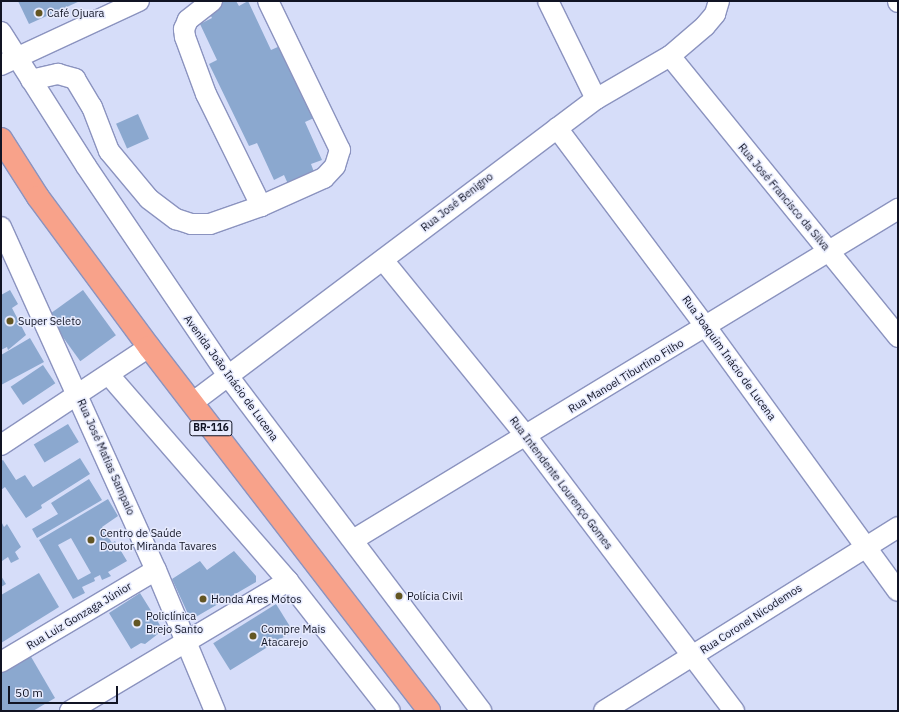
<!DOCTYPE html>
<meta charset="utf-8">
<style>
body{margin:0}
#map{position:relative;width:899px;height:712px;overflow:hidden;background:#d6ddf9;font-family:"IBM Plex Sans",sans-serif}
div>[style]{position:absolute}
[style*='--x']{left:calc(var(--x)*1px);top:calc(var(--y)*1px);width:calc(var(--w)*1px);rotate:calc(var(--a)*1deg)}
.building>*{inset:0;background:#8ba8cf;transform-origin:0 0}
.roads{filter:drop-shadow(1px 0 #8b93bf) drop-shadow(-1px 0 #8b93bf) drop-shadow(0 1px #8b93bf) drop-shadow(0 -1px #8b93bf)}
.minor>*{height:20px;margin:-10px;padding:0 10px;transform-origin:10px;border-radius:10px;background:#fff}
.highway>*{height:22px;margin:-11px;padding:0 11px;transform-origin:11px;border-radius:11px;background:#f8a28a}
.dots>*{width:11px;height:11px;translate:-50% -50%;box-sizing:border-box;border:2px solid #e6eafd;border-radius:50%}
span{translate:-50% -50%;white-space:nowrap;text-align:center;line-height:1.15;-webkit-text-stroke:3px #e6eafd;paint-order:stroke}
.shield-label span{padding:1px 3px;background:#e6eafd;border:1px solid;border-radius:3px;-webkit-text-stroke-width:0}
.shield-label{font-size:10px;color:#111424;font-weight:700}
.poi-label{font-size:11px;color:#111424}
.left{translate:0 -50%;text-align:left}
.street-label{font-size:11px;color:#111424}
.frame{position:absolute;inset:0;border:2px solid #111424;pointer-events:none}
.scale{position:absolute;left:8px;top:686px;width:110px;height:18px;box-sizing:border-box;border:2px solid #111424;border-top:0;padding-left:5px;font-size:12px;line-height:14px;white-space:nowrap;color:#111424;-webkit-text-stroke:3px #e6eafd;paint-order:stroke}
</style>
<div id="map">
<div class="building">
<i style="clip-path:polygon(18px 1px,80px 1px,29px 24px)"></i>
<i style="clip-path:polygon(222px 1px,236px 1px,239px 6px,248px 1px,271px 50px,280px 46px,314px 118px,305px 122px,322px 160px,311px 164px,314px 172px,288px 184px,284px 175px,274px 180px,257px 143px,249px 146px,209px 64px,217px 60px,200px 24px,212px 18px,207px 8px)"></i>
<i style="left:138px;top:114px;width:27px;height:24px;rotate:66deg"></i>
<i style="clip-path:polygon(10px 290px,18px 304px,12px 308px,26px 335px,8px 350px,7px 347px,1px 350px,1px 295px)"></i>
<i style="left:83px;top:290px;width:56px;height:44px;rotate:54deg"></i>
<i style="clip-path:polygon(30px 338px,44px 362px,1px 385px,1px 355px)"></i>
<i style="left:43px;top:365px;width:22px;height:39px;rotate:56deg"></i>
<i style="left:68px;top:424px;width:21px;height:40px;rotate:59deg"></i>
<i style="clip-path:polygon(80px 458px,90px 474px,41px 505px,42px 508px,26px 518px,5px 487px,1px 490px,1px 461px,3px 460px,16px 480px,25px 475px,33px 487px)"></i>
<i style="clip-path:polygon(89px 479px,102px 500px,37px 538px,32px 529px,58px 514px,51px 503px)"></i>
<i style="clip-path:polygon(evenodd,108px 499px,118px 516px,102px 527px,112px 543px,115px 541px,127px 561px,108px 572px,111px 576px,102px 580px,100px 575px,94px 578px,95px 581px,82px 587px,85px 593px,73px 599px,39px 540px,108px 499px,71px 538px,91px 573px,78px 580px,58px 545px,71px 538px)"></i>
<i style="clip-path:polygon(1px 521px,4px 527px,7px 524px,21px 547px,15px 552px,19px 559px,11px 563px,8px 557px,2px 561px,1px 559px)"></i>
<i style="clip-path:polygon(234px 551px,256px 576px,256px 582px,194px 618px,189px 616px,172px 579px,200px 561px,207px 570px)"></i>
<i style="clip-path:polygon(39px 573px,59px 607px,1px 643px,1px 595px)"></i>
<i style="clip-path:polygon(1px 576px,6px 584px,1px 587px)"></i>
<i style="clip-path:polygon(140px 593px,163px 630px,145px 644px,141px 643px,131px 649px,109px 613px)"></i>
<i style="left:276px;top:604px;width:32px;height:74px;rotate:58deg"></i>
<i style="clip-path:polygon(30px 655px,55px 698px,33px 711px,1px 711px,1px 673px)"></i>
</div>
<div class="roads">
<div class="minor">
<i style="--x:212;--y:1;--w:31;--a:142"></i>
<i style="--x:188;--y:20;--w:10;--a:114"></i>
<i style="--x:184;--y:29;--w:8;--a:83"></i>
<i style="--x:185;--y:37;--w:61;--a:69.8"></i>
<i style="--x:206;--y:94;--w:125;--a:63.8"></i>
<i style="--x:261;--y:206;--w:69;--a:-24"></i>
<i style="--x:324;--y:178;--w:16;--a:-47"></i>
<i style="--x:335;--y:166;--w:17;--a:-73"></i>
<i style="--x:340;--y:150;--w:165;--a:-115.8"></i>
<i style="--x:548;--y:1;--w:109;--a:63.9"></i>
<i style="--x:898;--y:1;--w:1;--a:90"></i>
<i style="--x:1;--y:32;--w:159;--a:57.6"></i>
<i style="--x:86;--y:166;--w:254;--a:55.9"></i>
<i style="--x:228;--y:376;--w:420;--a:52.9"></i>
<i style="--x:670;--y:56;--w:362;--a:50.9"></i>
<i style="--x:1;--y:65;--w:152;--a:-24.9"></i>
<i style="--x:31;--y:80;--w:28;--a:-13"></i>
<i style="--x:58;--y:74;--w:18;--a:16"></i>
<i style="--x:75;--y:79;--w:33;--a:59"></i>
<i style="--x:92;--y:107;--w:47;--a:68.9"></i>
<i style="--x:109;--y:151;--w:62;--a:50.2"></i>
<i style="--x:149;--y:199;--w:34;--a:37"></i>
<i style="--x:176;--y:219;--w:16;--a:18"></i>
<i style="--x:191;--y:224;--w:19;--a:0"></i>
<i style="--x:210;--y:224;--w:54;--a:-19.4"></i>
<i style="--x:557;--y:128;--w:249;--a:53.2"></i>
<i style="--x:706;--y:327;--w:326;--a:54"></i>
<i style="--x:1;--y:227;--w:376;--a:65.7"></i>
<i style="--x:156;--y:570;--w:153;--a:67.3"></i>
<i style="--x:383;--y:260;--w:227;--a:50.9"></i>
<i style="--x:526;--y:436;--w:345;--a:52.9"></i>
<i style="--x:109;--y:375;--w:273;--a:49"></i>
<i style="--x:288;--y:581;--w:165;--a:51.9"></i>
<i style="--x:192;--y:403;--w:506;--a:-36.96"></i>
<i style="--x:596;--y:99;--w:86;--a:-30.2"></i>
<i style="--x:670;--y:56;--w:46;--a:-40.6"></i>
<i style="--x:705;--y:26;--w:16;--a:-50"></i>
<i style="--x:715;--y:14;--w:14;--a:-73"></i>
<i style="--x:1;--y:445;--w:178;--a:-33.5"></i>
<i style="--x:353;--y:540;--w:638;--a:-31.27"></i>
<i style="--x:1;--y:662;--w:180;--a:-30.7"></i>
<i style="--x:70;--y:711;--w:254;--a:-30.8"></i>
<i style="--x:604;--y:711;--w:347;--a:-32"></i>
</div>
<div class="highway">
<i style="--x:1;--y:139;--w:69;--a:57.5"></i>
<i style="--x:38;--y:197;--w:187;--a:53.5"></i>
<i style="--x:149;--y:347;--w:459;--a:52.4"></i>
</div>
</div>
<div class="dots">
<i style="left:39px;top:13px;background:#635623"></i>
<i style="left:10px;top:321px;background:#635623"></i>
<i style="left:91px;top:540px;background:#635623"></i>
<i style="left:399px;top:596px;background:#635623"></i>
<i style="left:203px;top:599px;background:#635623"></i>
<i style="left:137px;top:623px;background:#635623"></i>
<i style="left:253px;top:636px;background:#635623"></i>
</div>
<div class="shield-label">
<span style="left:211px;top:428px">BR-116</span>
</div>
<div class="poi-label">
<span class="left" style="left:47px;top:13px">Café Ojuara</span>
<span class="left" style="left:18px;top:321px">Super Seleto</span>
<span class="left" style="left:100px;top:540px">Centro de Saúde<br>Doutor Miranda Tavares</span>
<span class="left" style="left:407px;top:596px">Polícia Civil</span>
<span class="left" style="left:211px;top:599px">Honda Ares Motos</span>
<span class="left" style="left:146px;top:623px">Policlínica<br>Brejo Santo</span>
<span class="left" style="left:261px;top:636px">Compre Mais<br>Atacarejo</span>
</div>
<div class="street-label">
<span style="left:784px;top:197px;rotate:50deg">Rua José Francisco da Silva</span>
<span style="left:457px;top:202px;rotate:-38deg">Rua José Benigno</span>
<span style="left:729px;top:358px;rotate:54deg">Rua Joaquim Inácio de Lucena</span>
<span style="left:626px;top:376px;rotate:-31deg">Rua Manoel Tiburtino Filho</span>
<span style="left:231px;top:378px;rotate:54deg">Avenida João Inácio de Lucena</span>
<span style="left:106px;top:457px;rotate:66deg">Rua José Matias Sampaio</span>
<span style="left:561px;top:483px;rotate:53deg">Rua Intendente Lourenço Gomes</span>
<span style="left:79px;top:616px;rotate:-31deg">Rua Luiz Gonzaga Júnior</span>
<span style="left:751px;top:619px;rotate:-33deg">Rua Coronel Nicodemos</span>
</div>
<div class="frame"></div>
<div class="scale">50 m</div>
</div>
